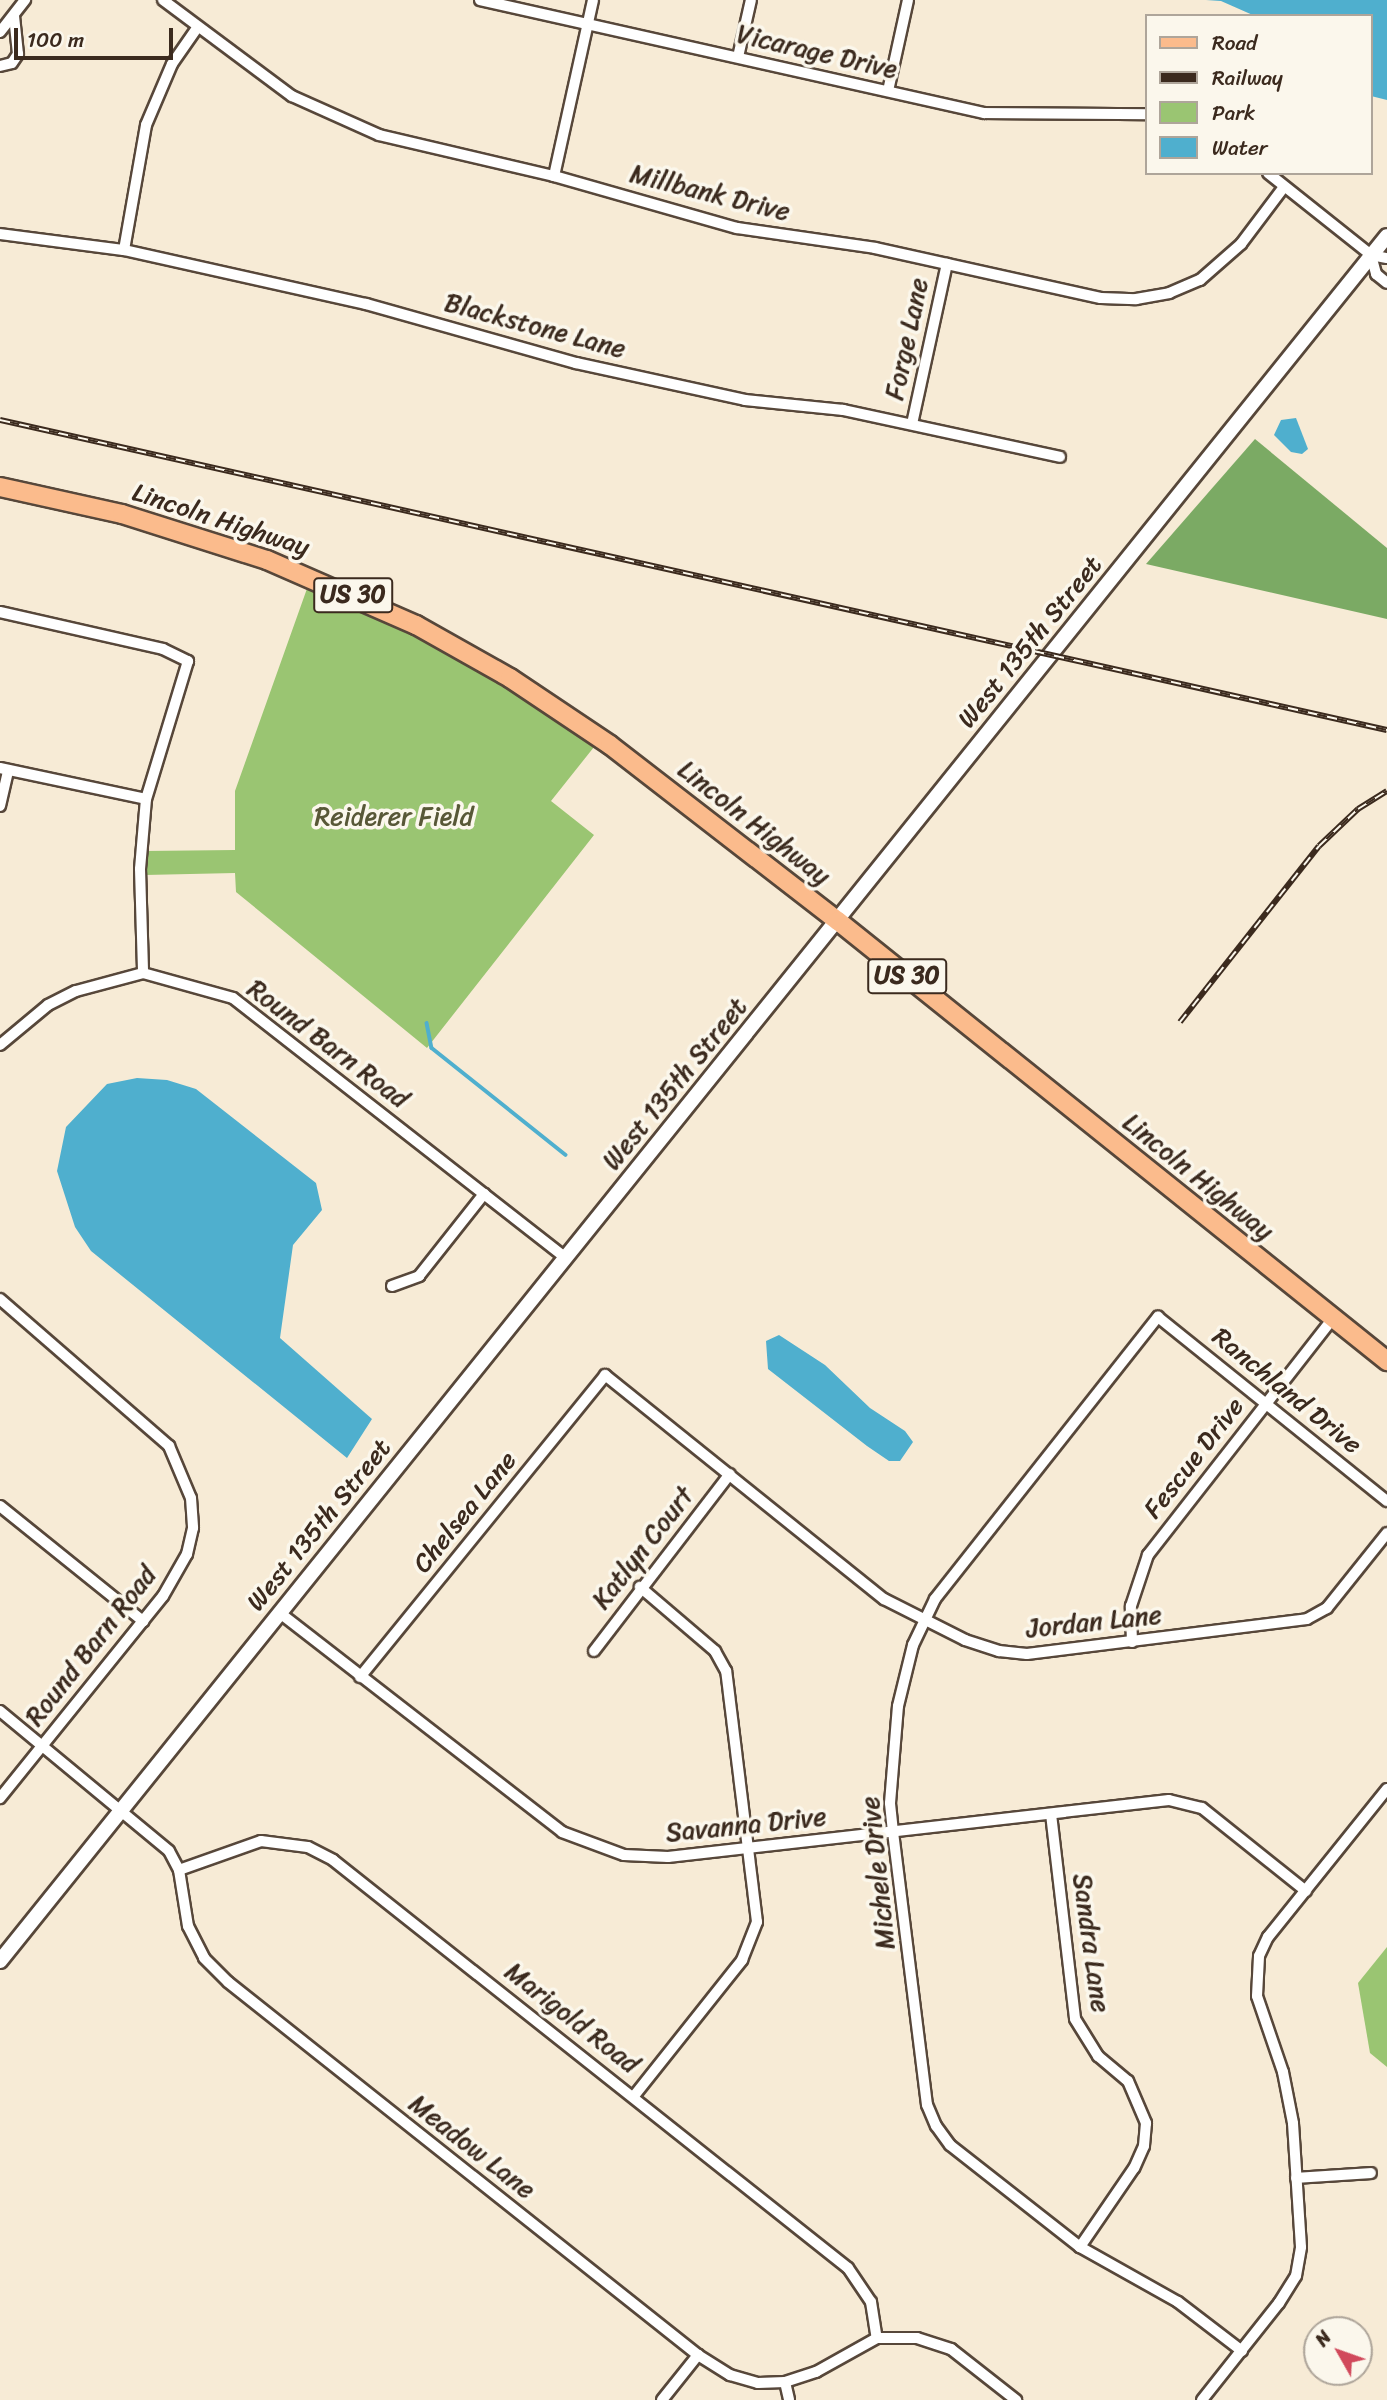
<!DOCTYPE html>
<style>
body{margin:0}
#map{position:relative;width:1387px;height:2400px;overflow:hidden;background:#f7ebd6;font-family:Sriracha,sans-serif}
div>[style]{position:absolute}
[style*='--x']{left:calc(var(--x)*1px);top:calc(var(--y)*1px);width:calc(var(--w)*1px);rotate:calc(var(--a)*1deg)}
.green>*{inset:0;background:#9ac572}
.forest>*{inset:0;background:#7baa64}
.water>*{inset:0;background:#4fafce}
.stream>*{height:3.5px;margin:-1.75px;padding:0 1.75px;transform-origin:1.75px;border-radius:1.75px;background:#4fafce}
.roads{filter:drop-shadow(2px 0 #57473a) drop-shadow(-2px 0 #57473a) drop-shadow(0 2px #57473a) drop-shadow(0 -2px #57473a)}
.minor>*{height:10px;margin:-5px;padding:0 5px;transform-origin:5px;border-radius:5px;background:#fff}
.tertiary>*{height:14px;margin:-7px;padding:0 7px;transform-origin:7px;border-radius:7px;background:#fff}
.primary>*{height:18px;margin:-9px;padding:0 9px;transform-origin:9px;border-radius:9px;background:#fbbb8c}
.rail>*{height:6px;margin-top:-3px;transform-origin:0;background:repeating-linear-gradient(90deg,#fbf7ec 0 10px,#3b2a1e 0 20px);box-sizing:border-box;border-block:2px solid #3b2a1e}
span{translate:-50% -50%;white-space:nowrap;text-align:center;line-height:1.15;-webkit-text-stroke:7px #fbf7ec;paint-order:stroke}
.shield-label span{padding:2px 5px;background:#fbf7ec;border:2px solid;border-radius:5px;-webkit-text-stroke-width:0}
.shield-label{font-size:24px;color:#3b2a1e;font-weight:700}
.street-label{font-size:26px;color:#3b2a1e}
.park-label{font-size:26px;color:#585837}
.legend{position:absolute;left:1145px;top:14px;width:228px;height:161px;box-sizing:border-box;background:#fbf7ec;border:2px solid #aea59a;margin:0;padding:9px 12px;list-style:none;font-size:21px;color:#3b2a1e}
.legend li{display:flex;align-items:center;gap:14px;height:35px}
.legend b{width:35px;border:2px solid #aea59a}
.north{position:absolute;left:1303px;top:2316px;width:70px;height:70px;box-sizing:border-box;background:#fbf7ec;border:2px solid #aea59a;border-radius:50%;rotate:310deg;font-size:19px;font-weight:700;line-height:28px;text-align:center;color:#3b2a1e}
.north::after{content:'';display:block;margin:auto;width:24px;height:32px;background:#d1495b;clip-path:polygon(50% 0,100% 100%,50% 72%,0 100%)}
.scale{position:absolute;left:14px;top:28px;width:159px;height:32px;box-sizing:border-box;border:4px solid #3b2a1e;border-top:0;padding-left:9px;font-size:21px;line-height:24px;white-space:nowrap;color:#3b2a1e;-webkit-text-stroke:5px #fbf7ec;paint-order:stroke}
</style>
<div id="map">
<div class="green">
<i style="clip-path:polygon(309px 583px,428px 640px,543px 707px,594px 747px,551px 801px,594px 835px,427px 1048px,236px 892px,235px 873px,145px 875px,145px 851px,235px 850px,235px 791px)"></i>
<i style="clip-path:polygon(1387px 1947px,1387px 2067px,1370px 2053px,1358px 1983px)"></i>
</div>
<div class="forest">
<i style="clip-path:polygon(1255px 439px,1387px 548px,1387px 619px,1146px 564px)"></i>
</div>
<div class="water">
<i style="clip-path:polygon(1206px 0,1387px 0,1387px 100px,1371px 96px,1371px 16px,1255px 16px,1221px 1px)"></i>
<i style="clip-path:polygon(1296px 418px,1308px 449px,1302px 454px,1291px 452px,1274px 435px,1281px 420px)"></i>
<i style="clip-path:polygon(137px 1078px,167px 1080px,196px 1089px,316px 1183px,322px 1210px,293px 1245px,280px 1338px,372px 1419px,347px 1458px,91px 1251px,75px 1227px,57px 1171px,66px 1127px,107px 1084px)"></i>
<i style="clip-path:polygon(779px 1335px,825px 1365px,870px 1408px,905px 1431px,913px 1442px,900px 1461px,889px 1461px,867px 1446px,768px 1369px,766px 1341px)"></i>
</div>
<div class="stream">
<i style="--x:427;--y:1023;--w:25;--a:79"></i>
<i style="--x:432;--y:1048;--w:171;--a:38.6"></i>
</div>
<div class="roads">
<div class="minor">
<i style="--x:163;--y:0;--w:161;--a:36.7"></i>
<i style="--x:292;--y:96;--w:95;--a:24.1"></i>
<i style="--x:379;--y:135;--w:180;--a:13.2"></i>
<i style="--x:554;--y:176;--w:190;--a:15.9"></i>
<i style="--x:737;--y:228;--w:139;--a:8.2"></i>
<i style="--x:875;--y:248;--w:231;--a:12.5"></i>
<i style="--x:1101;--y:298;--w:35;--a:2"></i>
<i style="--x:1136;--y:299;--w:34;--a:-10"></i>
<i style="--x:1169;--y:293;--w:34;--a:-23"></i>
<i style="--x:1200;--y:280;--w:55;--a:-41.3"></i>
<i style="--x:1241;--y:244;--w:71;--a:-53"></i>
<i style="--x:480;--y:0;--w:517;--a:12.64"></i>
<i style="--x:984;--y:113;--w:163;--a:0.4"></i>
<i style="--x:0;--y:32;--w:41;--a:-52"></i>
<i style="--x:738;--y:57;--w:58;--a:-77.2"></i>
<i style="--x:0;--y:66;--w:12;--a:-14"></i>
<i style="--x:12;--y:63;--w:11;--a:-56"></i>
<i style="--x:18;--y:54;--w:39;--a:-96"></i>
<i style="--x:888;--y:91;--w:93;--a:-77.6"></i>
<i style="--x:1268;--y:173;--w:132;--a:38.5"></i>
<i style="--x:1371;--y:255;--w:16;--a:11"></i>
<i style="--x:554;--y:176;--w:180;--a:-77.5"></i>
<i style="--x:0;--y:234;--w:125;--a:7.4"></i>
<i style="--x:124;--y:250;--w:248;--a:12.6"></i>
<i style="--x:366;--y:304;--w:218;--a:15.7"></i>
<i style="--x:576;--y:363;--w:173;--a:12.3"></i>
<i style="--x:745;--y:400;--w:99;--a:5.8"></i>
<i style="--x:843;--y:410;--w:222;--a:12.2"></i>
<i style="--x:124;--y:250;--w:127;--a:-80"></i>
<i style="--x:146;--y:125;--w:66;--a:-66.9"></i>
<i style="--x:172;--y:64;--w:44;--a:-55.2"></i>
<i style="--x:1371;--y:255;--w:20;--a:75"></i>
<i style="--x:1376;--y:274;--w:14;--a:39"></i>
<i style="--x:912;--y:424;--w:164;--a:-77.7"></i>
<i style="--x:0;--y:612;--w:167;--a:12.8"></i>
<i style="--x:163;--y:649;--w:28;--a:26"></i>
<i style="--x:188;--y:661;--w:144;--a:106.9"></i>
<i style="--x:146;--y:799;--w:70;--a:94.9"></i>
<i style="--x:140;--y:869;--w:104;--a:88.3"></i>
<i style="--x:0;--y:768;--w:149;--a:12"></i>
<i style="--x:0;--y:806;--w:37;--a:-77"></i>
<i style="--x:0;--y:1045;--w:62;--a:-39.8"></i>
<i style="--x:48;--y:1005;--w:31;--a:-27"></i>
<i style="--x:76;--y:991;--w:69;--a:-15"></i>
<i style="--x:143;--y:973;--w:93;--a:15.5"></i>
<i style="--x:233;--y:998;--w:422;--a:38"></i>
<i style="--x:392;--y:1286;--w:29;--a:-20"></i>
<i style="--x:419;--y:1276;--w:105;--a:-51.6"></i>
<i style="--x:0;--y:1299;--w:224;--a:41"></i>
<i style="--x:169;--y:1446;--w:56;--a:67.1"></i>
<i style="--x:191;--y:1498;--w:30;--a:86"></i>
<i style="--x:193;--y:1528;--w:27;--a:103"></i>
<i style="--x:187;--y:1554;--w:48;--a:119.7"></i>
<i style="--x:163;--y:1596;--w:260;--a:128.9"></i>
<i style="--x:0;--y:1506;--w:184;--a:38.8"></i>
<i style="--x:280;--y:1613;--w:357;--a:37.8"></i>
<i style="--x:562;--y:1832;--w:66;--a:20.4"></i>
<i style="--x:624;--y:1855;--w:44;--a:2.6"></i>
<i style="--x:668;--y:1857;--w:504;--a:-6.49"></i>
<i style="--x:1169;--y:1800;--w:34;--a:14"></i>
<i style="--x:1202;--y:1808;--w:133;--a:38.6"></i>
<i style="--x:1132;--y:1642;--w:36;--a:-92"></i>
<i style="--x:1131;--y:1606;--w:54;--a:-71.6"></i>
<i style="--x:1148;--y:1555;--w:301;--a:-52"></i>
<i style="--x:594;--y:1651;--w:223;--a:-52.5"></i>
<i style="--x:360;--y:1677;--w:389;--a:-50.9"></i>
<i style="--x:605;--y:1375;--w:358;--a:38.8"></i>
<i style="--x:884;--y:1599;--w:91;--a:26.8"></i>
<i style="--x:965;--y:1640;--w:36;--a:18"></i>
<i style="--x:999;--y:1651;--w:28;--a:6"></i>
<i style="--x:1027;--y:1654;--w:282;--a:-7.1"></i>
<i style="--x:1307;--y:1619;--w:23;--a:-29"></i>
<i style="--x:1327;--y:1608;--w:96;--a:-51.3"></i>
<i style="--x:0;--y:1711;--w:219;--a:39.6"></i>
<i style="--x:169;--y:1851;--w:21;--a:62"></i>
<i style="--x:179;--y:1870;--w:57;--a:80.9"></i>
<i style="--x:188;--y:1926;--w:36;--a:63"></i>
<i style="--x:204;--y:1958;--w:34;--a:45"></i>
<i style="--x:228;--y:1982;--w:600;--a:38.44"></i>
<i style="--x:698;--y:2355;--w:38;--a:32"></i>
<i style="--x:730;--y:2375;--w:29;--a:16"></i>
<i style="--x:758;--y:2383;--w:27;--a:-2"></i>
<i style="--x:785;--y:2382;--w:33;--a:-18"></i>
<i style="--x:816;--y:2372;--w:70;--a:-29.1"></i>
<i style="--x:877;--y:2338;--w:40;--a:0"></i>
<i style="--x:917;--y:2338;--w:36;--a:18"></i>
<i style="--x:951;--y:2349;--w:83;--a:38.1"></i>
<i style="--x:1051;--y:1814;--w:206;--a:83.3"></i>
<i style="--x:1075;--y:2019;--w:44;--a:58.1"></i>
<i style="--x:1098;--y:2056;--w:39;--a:40"></i>
<i style="--x:1128;--y:2081;--w:46;--a:66.8"></i>
<i style="--x:1146;--y:2123;--w:23;--a:95"></i>
<i style="--x:1144;--y:2146;--w:24;--a:114"></i>
<i style="--x:1134;--y:2168;--w:96;--a:124.4"></i>
<i style="--x:179;--y:1870;--w:87;--a:-19.5"></i>
<i style="--x:261;--y:1841;--w:47;--a:7.3"></i>
<i style="--x:308;--y:1847;--w:28;--a:27"></i>
<i style="--x:333;--y:1860;--w:657;--a:38.39"></i>
<i style="--x:848;--y:2268;--w:41;--a:55.9"></i>
<i style="--x:871;--y:2302;--w:36;--a:81"></i>
<i style="--x:634;--y:2096;--w:174;--a:-51.5"></i>
<i style="--x:742;--y:1960;--w:41;--a:-68.5"></i>
<i style="--x:757;--y:1922;--w:253;--a:-97"></i>
<i style="--x:726;--y:1671;--w:23;--a:-119"></i>
<i style="--x:715;--y:1651;--w:99;--a:-139.5"></i>
<i style="--x:1296;--y:2178;--w:75;--a:-3.8"></i>
<i style="--x:1242;--y:2351;--w:81;--a:-142.6"></i>
<i style="--x:1178;--y:2302;--w:112;--a:-150.7"></i>
<i style="--x:1080;--y:2247;--w:165;--a:-141.9"></i>
<i style="--x:950;--y:2145;--w:24;--a:-126"></i>
<i style="--x:936;--y:2126;--w:23;--a:-113"></i>
<i style="--x:927;--y:2105;--w:275;--a:-97.1"></i>
<i style="--x:893;--y:1832;--w:29;--a:-96"></i>
<i style="--x:890;--y:1803;--w:97;--a:-85.3"></i>
<i style="--x:898;--y:1706;--w:63;--a:-76.2"></i>
<i style="--x:913;--y:1645;--w:51;--a:-64.4"></i>
<i style="--x:935;--y:1599;--w:360;--a:-51.7"></i>
<i style="--x:1158;--y:1317;--w:294;--a:38.8"></i>
<i style="--x:785;--y:2382;--w:18;--a:77"></i>
<i style="--x:662;--y:2400;--w:58;--a:-51.3"></i>
<i style="--x:1202;--y:2400;--w:124;--a:-51.6"></i>
<i style="--x:1279;--y:2303;--w:32;--a:-58"></i>
<i style="--x:1296;--y:2276;--w:29;--a:-80"></i>
<i style="--x:1301;--y:2247;--w:124;--a:-93.7"></i>
<i style="--x:1293;--y:2123;--w:52;--a:-101.1"></i>
<i style="--x:1283;--y:2072;--w:80;--a:-108.9"></i>
<i style="--x:1257;--y:1996;--w:40;--a:-87.1"></i>
<i style="--x:1259;--y:1956;--w:21;--a:-65"></i>
<i style="--x:1268;--y:1937;--w:190;--a:-51.2"></i>
</div>
<div class="tertiary">
<i style="--x:0;--y:1961;--w:2213;--a:-51.2"></i>
</div>
<div class="primary">
<i style="--x:0;--y:487;--w:125;--a:12.5"></i>
<i style="--x:122;--y:514;--w:152;--a:17.6"></i>
<i style="--x:267;--y:560;--w:163;--a:23.6"></i>
<i style="--x:416;--y:625;--w:108;--a:29.4"></i>
<i style="--x:510;--y:678;--w:120;--a:33.8"></i>
<i style="--x:610;--y:745;--w:288;--a:37.7"></i>
<i style="--x:838;--y:921;--w:704;--a:38.71"></i>
</div>
</div>
<div class="rail">
<i style="--x:0;--y:420;--w:1421;--a:12.6"></i>
<i style="--x:1180;--y:1022;--w:224;--a:-51.7"></i>
<i style="--x:1319;--y:846;--w:54;--a:-43.5"></i>
<i style="--x:1358;--y:809;--w:34;--a:-32"></i>
</div>
<div class="shield-label">
<span style="left:353px;top:595px">US 30</span>
<span style="left:907px;top:976px">US 30</span>
</div>
<div class="street-label">
<span style="left:817px;top:52px;rotate:13deg">Vicarage Drive</span>
<span style="left:710px;top:193px;rotate:14deg">Millbank Drive</span>
<span style="left:535px;top:326px;rotate:15deg">Blackstone Lane</span>
<span style="left:907px;top:339px;rotate:-78deg">Forge Lane</span>
<span style="left:221px;top:520px;rotate:18deg">Lincoln Highway</span>
<span style="left:1030px;top:642px;rotate:-51deg">West 135th Street</span>
<span style="left:754px;top:823px;rotate:38deg">Lincoln Highway</span>
<span style="left:328px;top:1044px;rotate:37deg">Round Barn Road</span>
<span style="left:675px;top:1084px;rotate:-51deg">West 135th Street</span>
<span style="left:1198px;top:1177px;rotate:39deg">Lincoln Highway</span>
<span style="left:1287px;top:1391px;rotate:39deg">Ranchland Drive</span>
<span style="left:1194px;top:1458px;rotate:-52deg">Fescue Drive</span>
<span style="left:465px;top:1512px;rotate:-51deg">Chelsea Lane</span>
<span style="left:319px;top:1525px;rotate:-51deg">West 135th Street</span>
<span style="left:643px;top:1548px;rotate:-52deg">Katlyn Court</span>
<span style="left:1094px;top:1622px;rotate:-6deg">Jordan Lane</span>
<span style="left:91px;top:1646px;rotate:-52deg">Round Barn Road</span>
<span style="left:746px;top:1825px;rotate:-6deg">Savanna Drive</span>
<span style="left:878px;top:1873px;rotate:-96deg">Michele Drive</span>
<span style="left:1091px;top:1943px;rotate:82deg">Sandra Lane</span>
<span style="left:572px;top:2018px;rotate:38deg">Marigold Road</span>
<span style="left:472px;top:2147px;rotate:38deg">Meadow Lane</span>
</div>
<div class="park-label">
<span style="left:394px;top:817px">Reiderer Field</span>
</div>
<ul class="legend">
<li><b style="height:9px;background:#fbbb8c"></b>Road</li>
<li><b style="height:9px;background:#3b2a1e"></b>Railway</li>
<li><b style="height:19px;background:#9ac572"></b>Park</li>
<li><b style="height:19px;background:#4fafce"></b>Water</li>
</ul>
<div class="north">N</div>
<div class="scale">100 m</div>
</div>
